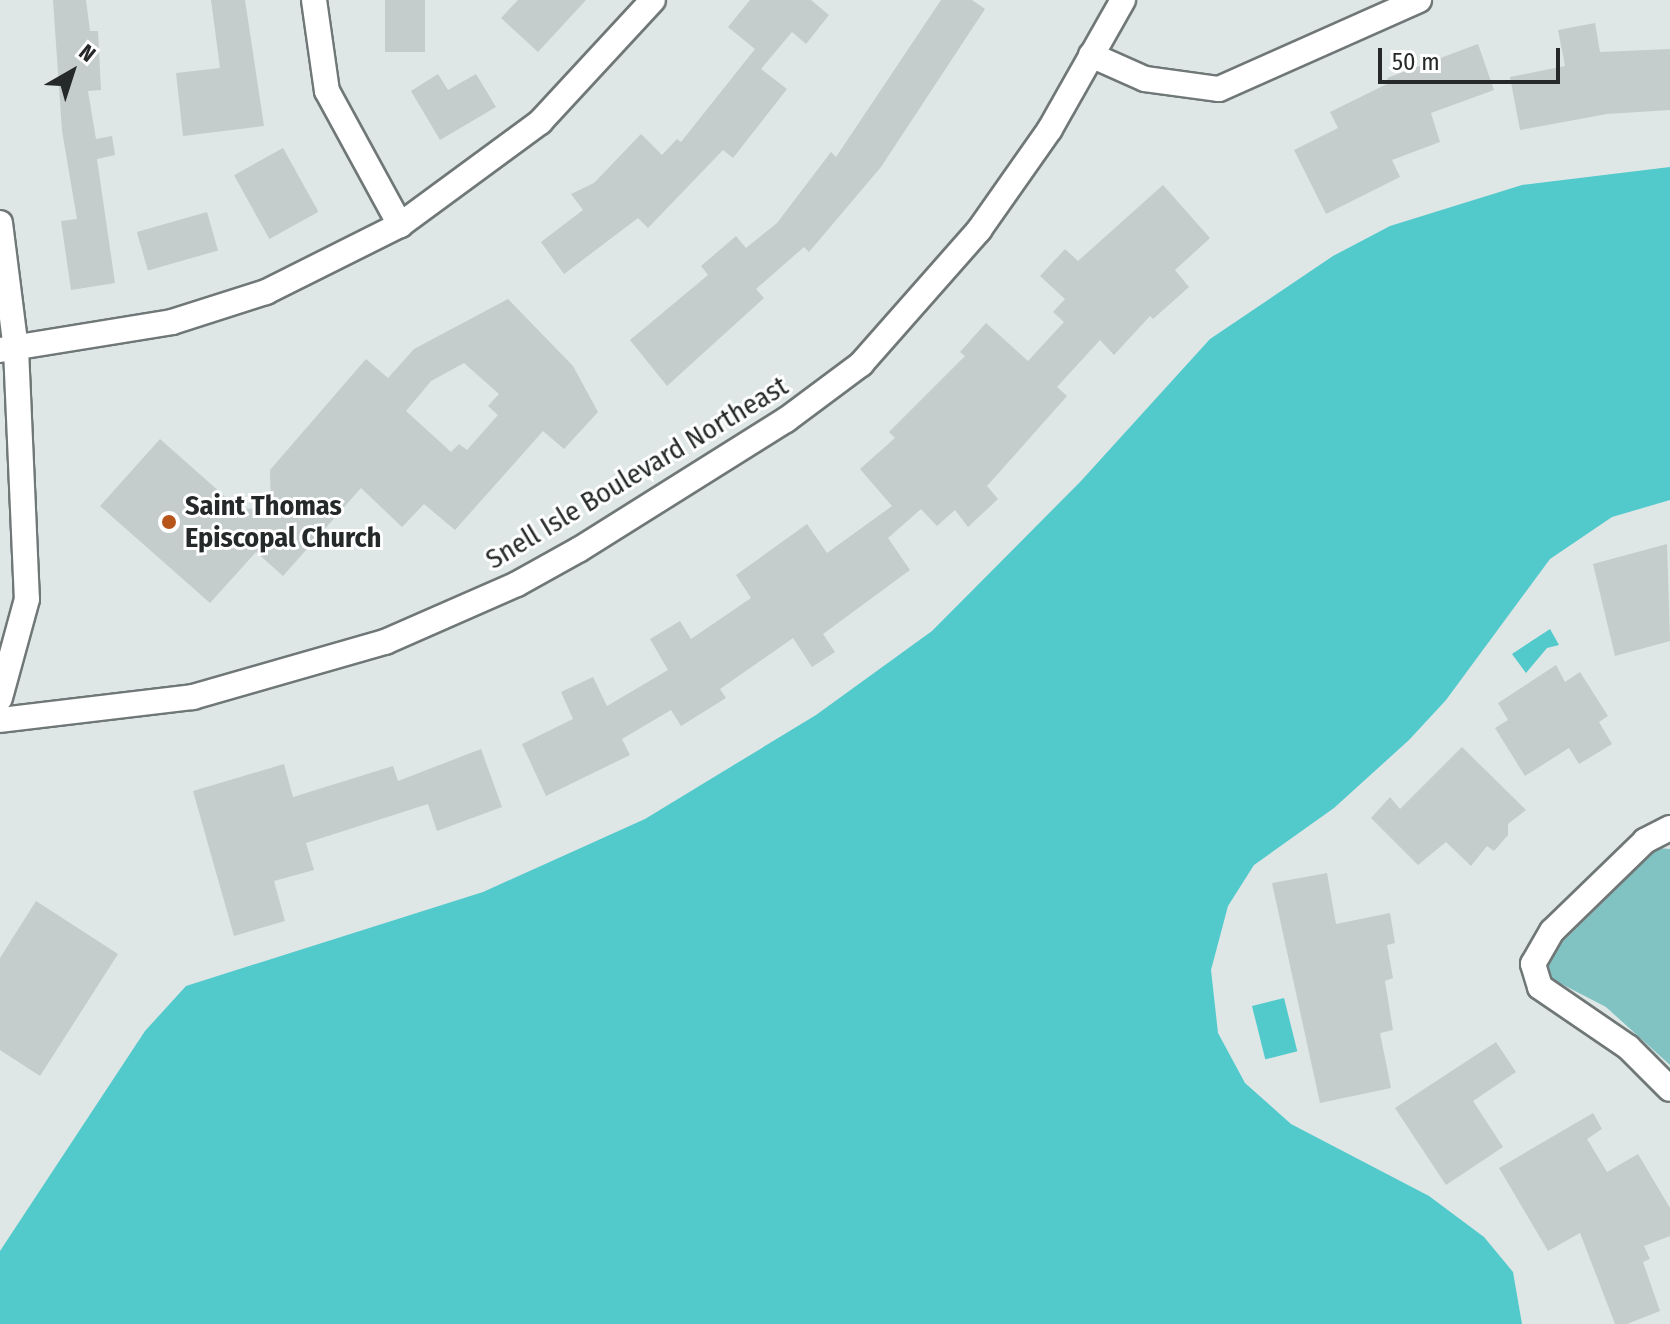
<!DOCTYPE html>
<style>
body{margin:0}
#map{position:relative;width:1670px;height:1324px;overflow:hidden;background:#dee6e6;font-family:"Fira Sans Condensed",sans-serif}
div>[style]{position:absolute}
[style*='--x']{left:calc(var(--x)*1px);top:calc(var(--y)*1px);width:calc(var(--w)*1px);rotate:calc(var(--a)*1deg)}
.green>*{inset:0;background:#81c2c2}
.water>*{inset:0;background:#52cacc;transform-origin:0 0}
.building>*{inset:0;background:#c4cccc;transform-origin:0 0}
.roads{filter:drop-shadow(2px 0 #707777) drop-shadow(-2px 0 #707777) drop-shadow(0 2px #707777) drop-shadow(0 -2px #707777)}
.minor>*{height:24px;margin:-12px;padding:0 12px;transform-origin:12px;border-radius:12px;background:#fff}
.dots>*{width:22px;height:22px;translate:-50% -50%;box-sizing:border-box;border:4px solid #fff;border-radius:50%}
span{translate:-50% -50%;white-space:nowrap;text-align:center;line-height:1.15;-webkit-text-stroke:6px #fff;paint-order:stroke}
.street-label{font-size:28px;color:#262929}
.poi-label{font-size:28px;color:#262929;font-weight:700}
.left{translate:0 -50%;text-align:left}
.north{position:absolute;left:32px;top:32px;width:80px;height:80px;-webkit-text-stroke:6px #fff;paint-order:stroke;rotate:39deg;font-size:22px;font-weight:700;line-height:32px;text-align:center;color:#262929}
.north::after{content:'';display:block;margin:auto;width:28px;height:36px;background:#262929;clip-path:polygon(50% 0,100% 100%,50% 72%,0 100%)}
.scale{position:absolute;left:1378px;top:48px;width:182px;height:36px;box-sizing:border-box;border:4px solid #262929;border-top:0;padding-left:10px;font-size:24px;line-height:28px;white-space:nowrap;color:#262929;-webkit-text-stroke:6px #fff;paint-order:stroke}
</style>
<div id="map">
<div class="green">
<i style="clip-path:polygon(1658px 848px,1670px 849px,1670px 1065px,1606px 1007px,1550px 978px,1546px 966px,1553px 951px)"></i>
</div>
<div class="water">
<i style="clip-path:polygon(1670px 167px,1670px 500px,1612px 517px,1550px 559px,1446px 700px,1409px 740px,1334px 808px,1254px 865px,1228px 906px,1211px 970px,1218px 1033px,1245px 1083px,1291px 1124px,1429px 1196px,1484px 1237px,1513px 1272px,1522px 1324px,0 1324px,0 1251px,145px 1031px,186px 986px,483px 892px,645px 819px,816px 715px,932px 631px,1081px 481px,1210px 339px,1333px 256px,1390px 226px,1522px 185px)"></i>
<i style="clip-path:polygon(1550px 629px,1559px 645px,1547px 648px,1526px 673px,1512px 654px)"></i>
<i style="left:1284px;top:998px;width:55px;height:33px;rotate:76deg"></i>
</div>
<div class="building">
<i style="clip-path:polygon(53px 0,86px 0,90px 31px,98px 31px,101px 90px,88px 91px,96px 139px,112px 136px,115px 155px,97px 159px,115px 283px,71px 290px,61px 221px,77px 219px,62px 131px)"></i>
<i style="clip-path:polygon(211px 0,245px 0,264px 126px,183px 136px,176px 73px,220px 68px)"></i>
<i style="left:385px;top:0;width:40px;height:52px"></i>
<i style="clip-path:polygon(518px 0,586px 0,538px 52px,501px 18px)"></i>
<i style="clip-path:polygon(750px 0,811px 0,829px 15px,806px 44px,792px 32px,761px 69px,787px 89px,733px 158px,723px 150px,648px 228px,638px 218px,564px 274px,541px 242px,583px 210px,571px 194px,594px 183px,641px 134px,662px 155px,677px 139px,681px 142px,755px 49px,728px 27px)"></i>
<i style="clip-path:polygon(941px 0,972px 0,985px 9px,881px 167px,809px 252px,804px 247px,756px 289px,764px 298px,667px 386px,630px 340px,708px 275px,701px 266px,736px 236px,746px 248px,777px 223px,831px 152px,836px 157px)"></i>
<i style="clip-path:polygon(1595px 23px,1600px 52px,1670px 49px,1670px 110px,1607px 114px,1520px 130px,1510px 77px,1565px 66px,1558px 30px)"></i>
<i style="clip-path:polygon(1478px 44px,1494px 90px,1431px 113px,1440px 142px,1392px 160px,1400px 177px,1326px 214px,1294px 150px,1338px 128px,1330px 112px,1389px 83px,1387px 78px)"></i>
<i style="clip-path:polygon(438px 74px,448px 90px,476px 74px,496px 107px,440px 140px,411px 91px)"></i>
<i style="left:283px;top:148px;width:73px;height:56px;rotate:61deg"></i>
<i style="clip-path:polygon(1163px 185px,1210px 238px,1175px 270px,1189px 287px,1153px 319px,1150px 316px,1114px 355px,1100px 340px,1057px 387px,1067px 396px,987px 486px,998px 499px,968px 527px,955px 510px,937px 526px,921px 509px,888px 538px,910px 570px,823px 634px,835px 652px,812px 667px,793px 638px,720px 689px,726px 698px,681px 726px,671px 710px,622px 739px,630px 755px,546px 796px,522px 744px,573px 719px,561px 692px,593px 677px,607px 706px,668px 670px,650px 639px,680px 621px,691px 639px,751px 598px,736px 575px,807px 524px,827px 553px,892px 506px,860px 469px,895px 438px,889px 432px,965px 356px,960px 352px,986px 323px,1028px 361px,1064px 322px,1053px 312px,1065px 299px,1040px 276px,1065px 249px,1078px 261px)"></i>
<i style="left:207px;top:212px;width:40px;height:73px;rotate:74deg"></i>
<i style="clip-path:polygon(evenodd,508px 299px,573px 366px,598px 412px,564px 449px,543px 431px,455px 530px,424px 504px,402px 527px,361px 488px,283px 576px,256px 552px,210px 603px,100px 506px,160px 439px,239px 509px,271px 508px,270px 470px,366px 359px,388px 378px,414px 349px,508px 299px,464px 363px,499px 394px,488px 406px,498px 415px,467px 450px,459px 444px,451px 452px,406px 411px,431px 381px,464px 363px)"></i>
<i style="clip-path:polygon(1667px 544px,1670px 641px,1615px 656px,1593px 564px)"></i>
<i style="clip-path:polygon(1556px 665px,1565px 682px,1580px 672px,1608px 716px,1599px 722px,1612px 744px,1579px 764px,1569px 748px,1525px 776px,1495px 728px,1508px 720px,1498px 703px)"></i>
<i style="clip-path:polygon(1462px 747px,1526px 810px,1508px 824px,1508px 835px,1494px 851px,1487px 846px,1471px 866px,1446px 842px,1418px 865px,1371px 818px,1390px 797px,1400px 809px)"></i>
<i style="clip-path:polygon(481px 749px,502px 807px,437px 831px,428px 804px,306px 843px,314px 870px,274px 881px,285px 921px,234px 936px,193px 791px,284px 764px,293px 797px,393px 766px,398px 781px)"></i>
<i style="clip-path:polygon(1327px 873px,1336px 924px,1390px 913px,1395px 943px,1387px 945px,1393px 978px,1385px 981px,1393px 1030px,1380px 1033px,1391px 1088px,1320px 1103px,1272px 883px)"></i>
<i style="clip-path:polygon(36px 901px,118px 954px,40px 1076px,0 1050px,0 958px)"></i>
<i style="clip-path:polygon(1496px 1042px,1516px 1072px,1473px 1101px,1503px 1147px,1446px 1185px,1395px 1108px)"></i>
<i style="clip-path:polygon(1593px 1113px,1602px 1129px,1587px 1139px,1607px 1172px,1638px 1154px,1670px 1208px,1670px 1236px,1644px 1246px,1650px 1259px,1643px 1262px,1660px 1311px,1627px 1324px,1615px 1324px,1580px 1233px,1548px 1251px,1499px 1168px)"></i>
</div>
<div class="roads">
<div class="minor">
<i style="--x:314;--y:0;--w:92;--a:81.9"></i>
<i style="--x:327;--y:91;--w:153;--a:61.4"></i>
<i style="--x:1091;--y:55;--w:59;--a:24"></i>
<i style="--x:1145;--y:79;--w:75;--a:7.7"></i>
<i style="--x:1219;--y:89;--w:219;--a:-24"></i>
<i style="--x:0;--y:223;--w:127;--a:82.8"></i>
<i style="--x:16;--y:349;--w:250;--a:87.5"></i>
<i style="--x:27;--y:599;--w:103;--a:105.3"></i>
<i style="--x:0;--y:350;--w:174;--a:-9.2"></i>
<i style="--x:172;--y:322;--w:99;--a:-17.7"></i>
<i style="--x:266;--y:292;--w:150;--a:-26.6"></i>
<i style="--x:400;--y:225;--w:174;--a:-36.3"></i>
<i style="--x:540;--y:122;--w:166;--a:-47.2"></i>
<i style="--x:0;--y:720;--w:194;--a:-6.8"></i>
<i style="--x:193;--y:697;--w:200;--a:-16"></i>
<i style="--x:385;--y:642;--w:144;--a:-23.7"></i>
<i style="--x:517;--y:584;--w:72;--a:-29.1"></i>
<i style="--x:580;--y:549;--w:243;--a:-32.1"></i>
<i style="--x:786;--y:420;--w:94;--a:-36.7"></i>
<i style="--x:861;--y:364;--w:179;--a:-48.6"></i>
<i style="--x:979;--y:230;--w:123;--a:-54.9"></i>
<i style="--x:1050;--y:129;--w:148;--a:-60.5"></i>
<i style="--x:1670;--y:828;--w:28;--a:153"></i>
<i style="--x:1645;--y:841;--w:129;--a:135.9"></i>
<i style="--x:1552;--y:931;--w:38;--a:120"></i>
<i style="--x:1533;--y:964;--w:24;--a:73"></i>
<i style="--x:1540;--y:987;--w:107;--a:34.3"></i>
<i style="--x:1628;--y:1047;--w:59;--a:45"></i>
</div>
</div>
<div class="dots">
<i style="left:169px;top:522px;background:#b75419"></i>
</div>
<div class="street-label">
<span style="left:637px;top:473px;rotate:-31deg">Snell Isle Boulevard Northeast</span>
</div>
<div class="poi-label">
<span class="left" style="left:185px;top:522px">Saint Thomas<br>Episcopal Church</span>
</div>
<div class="north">N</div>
<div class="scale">50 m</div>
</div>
